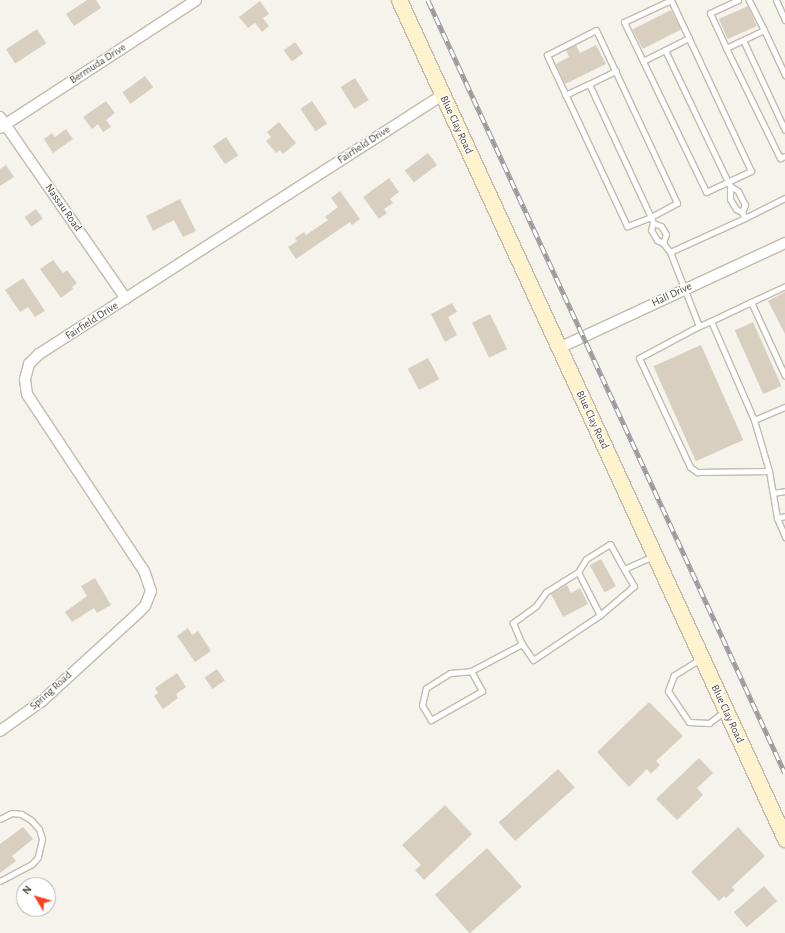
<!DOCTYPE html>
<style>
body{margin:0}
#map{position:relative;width:785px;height:933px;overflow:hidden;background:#f6f3ec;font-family:"Alegreya Sans",sans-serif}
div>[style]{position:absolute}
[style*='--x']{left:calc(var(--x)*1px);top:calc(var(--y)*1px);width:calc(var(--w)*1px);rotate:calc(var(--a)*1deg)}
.building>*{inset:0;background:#d8cfc1;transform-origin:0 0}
.roads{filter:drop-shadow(1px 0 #c2bbae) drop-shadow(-1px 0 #c2bbae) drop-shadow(0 1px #c2bbae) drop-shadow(0 -1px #c2bbae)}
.lane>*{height:5px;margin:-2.5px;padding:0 2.5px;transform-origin:2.5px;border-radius:2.5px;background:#fff}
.street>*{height:10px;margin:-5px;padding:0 5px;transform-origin:5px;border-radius:5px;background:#fff}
.secondary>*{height:15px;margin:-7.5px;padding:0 7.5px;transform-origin:7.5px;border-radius:7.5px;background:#fff3cd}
.rail>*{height:4.5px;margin-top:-2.25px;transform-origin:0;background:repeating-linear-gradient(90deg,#fff 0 9px,#9a9a9a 0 18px);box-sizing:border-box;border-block:1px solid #9a9a9a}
span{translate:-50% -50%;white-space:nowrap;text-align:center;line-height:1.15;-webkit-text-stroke:3px #fff;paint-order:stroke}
.street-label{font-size:11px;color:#4b4439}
.north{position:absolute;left:16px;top:877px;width:40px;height:40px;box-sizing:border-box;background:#fff;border:1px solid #b7b4b0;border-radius:50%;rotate:308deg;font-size:11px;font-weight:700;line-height:16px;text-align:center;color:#4b4439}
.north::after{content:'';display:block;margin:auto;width:14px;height:18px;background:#fc3f1d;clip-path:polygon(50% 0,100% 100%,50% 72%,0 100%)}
</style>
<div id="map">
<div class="building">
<i style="clip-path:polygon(87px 0,96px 0,101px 8px,74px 26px,66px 14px)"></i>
<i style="clip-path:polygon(260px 1px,269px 14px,263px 18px,269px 26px,262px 32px,255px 23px,248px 28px,239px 17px)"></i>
<i style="left:748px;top:6px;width:22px;height:32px;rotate:66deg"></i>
<i style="left:671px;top:10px;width:22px;height:43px;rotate:63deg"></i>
<i style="left:37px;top:29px;width:17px;height:37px;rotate:57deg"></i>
<i style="left:295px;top:42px;width:14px;height:14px;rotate:54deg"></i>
<i style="clip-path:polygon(576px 45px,580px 53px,596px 45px,606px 64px,565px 84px,556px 64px,569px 57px,566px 50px)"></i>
<i style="left:145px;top:76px;width:14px;height:28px;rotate:54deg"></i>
<i style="left:355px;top:78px;width:26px;height:17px;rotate:58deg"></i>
<i style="clip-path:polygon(106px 101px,115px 113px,106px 120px,111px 127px,103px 132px,98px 124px,92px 129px,83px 117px)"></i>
<i style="left:312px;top:101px;width:27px;height:14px;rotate:56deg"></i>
<i style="clip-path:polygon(279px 122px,296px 143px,283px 154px,280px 150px,276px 153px,266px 141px,271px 137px,267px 132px)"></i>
<i style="clip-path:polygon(66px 129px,73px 139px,53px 153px,44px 139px,52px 133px,55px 137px)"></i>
<i style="left:226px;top:137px;width:22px;height:16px;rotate:56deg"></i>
<i style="left:428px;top:153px;width:15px;height:29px;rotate:53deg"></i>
<i style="clip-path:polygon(6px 165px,14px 177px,0 186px,0 169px)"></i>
<i style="clip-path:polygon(389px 178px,399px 192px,390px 199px,393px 203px,384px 209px,387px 213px,379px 219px,363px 197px)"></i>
<i style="clip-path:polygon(340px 191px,360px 219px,352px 225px,350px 222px,296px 259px,288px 247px,297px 241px,295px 238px,304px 232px,306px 235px,328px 220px,325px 217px,338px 207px,331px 198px)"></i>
<i style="clip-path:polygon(180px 199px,196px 231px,183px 237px,174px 220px,153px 231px,146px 216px)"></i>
<i style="left:36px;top:209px;width:12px;height:14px;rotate:55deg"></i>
<i style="clip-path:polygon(53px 260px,63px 273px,67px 270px,77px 283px,72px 287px,73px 289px,61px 298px,40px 269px)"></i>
<i style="clip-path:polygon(23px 278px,45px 311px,35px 317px,28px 307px,20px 312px,5px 290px)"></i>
<i style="clip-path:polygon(785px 292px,785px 334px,768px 301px)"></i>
<i style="clip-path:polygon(452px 303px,457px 312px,448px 317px,457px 335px,445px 342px,431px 314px)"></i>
<i style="left:490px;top:314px;width:39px;height:20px;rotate:64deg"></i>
<i style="left:753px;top:322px;width:70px;height:20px;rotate:66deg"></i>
<i style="left:701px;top:345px;width:104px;height:52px;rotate:66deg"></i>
<i style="left:428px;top:358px;width:24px;height:23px;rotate:62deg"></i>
<i style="left:601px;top:559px;width:31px;height:13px;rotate:61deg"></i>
<i style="clip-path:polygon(95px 578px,111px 605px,97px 613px,94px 608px,72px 622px,65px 612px,87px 596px,81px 586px)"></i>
<i style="clip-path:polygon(567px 585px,571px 593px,580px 588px,588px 604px,563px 617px,551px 594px)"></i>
<i style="clip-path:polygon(188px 628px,192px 635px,198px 631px,211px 651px,195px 662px,177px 636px)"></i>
<i style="left:217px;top:669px;width:14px;height:15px;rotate:56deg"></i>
<i style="clip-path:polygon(177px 673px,186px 687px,176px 694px,178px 698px,163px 709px,154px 696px,158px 693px,155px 688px)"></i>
<i style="clip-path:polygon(649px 702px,683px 736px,656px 761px,660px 765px,651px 774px,647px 769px,629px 787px,597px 752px)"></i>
<i style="clip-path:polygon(699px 758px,713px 773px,697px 788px,703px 795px,677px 820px,656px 799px)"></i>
<i style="left:558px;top:769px;width:25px;height:80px;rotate:48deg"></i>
<i style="clip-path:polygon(445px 805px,472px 834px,424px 880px,415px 870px,421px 865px,402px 845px)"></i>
<i style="clip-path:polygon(23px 827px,33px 839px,12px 856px,16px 861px,0 873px,0 844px)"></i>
<i style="clip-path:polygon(738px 827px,765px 856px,732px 887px,735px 890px,726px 898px,724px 896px,719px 901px,691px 872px)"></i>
<i style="left:487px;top:848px;width:52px;height:70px;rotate:48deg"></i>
<i style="left:764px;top:886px;width:20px;height:40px;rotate:49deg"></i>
</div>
<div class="roads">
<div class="lane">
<i style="--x:671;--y:0;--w:52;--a:154.9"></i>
<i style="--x:624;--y:22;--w:189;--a:64.2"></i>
<i style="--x:706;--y:192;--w:50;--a:-25"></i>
<i style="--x:751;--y:171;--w:189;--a:-115.1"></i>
<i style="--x:738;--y:0;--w:31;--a:155"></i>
<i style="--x:710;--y:13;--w:38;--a:65"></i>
<i style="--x:726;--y:48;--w:42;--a:-25.3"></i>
<i style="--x:764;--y:30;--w:34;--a:-117"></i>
<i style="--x:776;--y:0;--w:22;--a:66"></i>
<i style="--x:596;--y:30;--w:191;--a:64.9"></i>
<i style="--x:677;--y:203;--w:30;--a:152"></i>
<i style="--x:651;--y:217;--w:26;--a:159"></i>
<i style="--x:627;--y:226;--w:189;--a:-115.1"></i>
<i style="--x:547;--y:55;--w:55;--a:-27"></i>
<i style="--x:764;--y:30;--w:50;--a:65"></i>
<i style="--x:743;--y:40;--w:99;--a:65"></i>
<i style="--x:726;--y:48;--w:123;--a:63.9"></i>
<i style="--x:780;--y:158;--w:5;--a:-22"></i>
<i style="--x:665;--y:50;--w:27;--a:-27"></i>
<i style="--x:643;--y:61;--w:25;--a:-27"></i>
<i style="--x:665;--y:50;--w:151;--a:64.5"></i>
<i style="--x:589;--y:84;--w:30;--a:-26"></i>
<i style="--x:565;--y:95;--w:26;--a:-25"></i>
<i style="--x:589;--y:84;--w:150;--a:65.1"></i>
<i style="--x:745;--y:218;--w:45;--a:-26.6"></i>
<i style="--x:663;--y:243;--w:9;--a:-72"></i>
<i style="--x:666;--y:234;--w:9;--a:-122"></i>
<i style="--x:661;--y:226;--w:9;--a:-159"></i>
<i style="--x:653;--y:223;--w:7;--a:106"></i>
<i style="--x:651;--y:230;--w:12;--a:59"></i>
<i style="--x:657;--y:240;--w:7;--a:27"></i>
<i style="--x:663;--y:243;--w:11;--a:52"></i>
<i style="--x:670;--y:252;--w:79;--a:68.6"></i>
<i style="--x:699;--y:326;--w:68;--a:151.9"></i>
<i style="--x:639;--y:358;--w:120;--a:64.9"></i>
<i style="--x:690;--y:467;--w:9;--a:36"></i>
<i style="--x:697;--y:472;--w:72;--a:-0.8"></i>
<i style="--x:769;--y:471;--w:53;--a:-106.4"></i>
<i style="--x:754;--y:420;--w:108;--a:-113.5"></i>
<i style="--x:711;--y:321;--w:13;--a:157"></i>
<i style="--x:670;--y:252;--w:82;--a:-24.4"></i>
<i style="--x:745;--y:218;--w:7;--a:-117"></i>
<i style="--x:742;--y:212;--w:8;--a:-67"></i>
<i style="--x:745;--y:205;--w:16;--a:-117"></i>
<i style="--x:738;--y:191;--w:9;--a:-148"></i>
<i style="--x:730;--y:186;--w:13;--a:90"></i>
<i style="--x:730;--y:199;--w:12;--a:59"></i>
<i style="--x:736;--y:209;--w:7;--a:27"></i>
<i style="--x:751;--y:302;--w:38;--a:-25"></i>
<i style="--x:711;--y:321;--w:44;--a:-25.4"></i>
<i style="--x:751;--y:302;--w:81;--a:65.3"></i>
<i style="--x:754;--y:420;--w:34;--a:-23"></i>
<i style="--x:769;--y:471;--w:48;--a:80.3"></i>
<i style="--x:777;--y:518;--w:21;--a:67"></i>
<i style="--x:773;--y:493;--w:12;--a:-9"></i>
<i style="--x:777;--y:518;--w:8;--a:-14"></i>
<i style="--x:624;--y:569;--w:20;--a:60"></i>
<i style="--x:634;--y:586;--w:45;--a:139.5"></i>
<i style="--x:600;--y:615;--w:48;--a:-117.1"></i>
<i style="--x:578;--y:572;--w:15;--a:-58"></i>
<i style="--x:586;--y:559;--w:28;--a:-32"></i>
<i style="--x:610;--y:544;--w:29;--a:61"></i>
<i style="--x:624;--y:569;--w:32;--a:-24"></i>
<i style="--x:578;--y:572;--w:38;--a:148"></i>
<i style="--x:546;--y:592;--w:17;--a:126"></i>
<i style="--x:536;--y:606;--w:29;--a:144"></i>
<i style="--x:513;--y:623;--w:23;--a:67"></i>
<i style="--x:522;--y:644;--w:19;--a:55"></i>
<i style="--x:533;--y:660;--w:81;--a:-33.9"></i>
<i style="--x:700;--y:659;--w:31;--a:148"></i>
<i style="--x:674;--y:675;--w:17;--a:111"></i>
<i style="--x:668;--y:691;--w:37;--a:56"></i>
<i style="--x:689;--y:722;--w:20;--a:3"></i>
<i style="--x:709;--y:723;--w:20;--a:-37"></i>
<i style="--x:471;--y:671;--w:23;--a:61"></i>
<i style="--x:482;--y:691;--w:59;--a:150.4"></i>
<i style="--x:431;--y:720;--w:17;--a:-121"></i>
<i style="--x:422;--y:705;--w:17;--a:-77"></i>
<i style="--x:426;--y:688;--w:28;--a:-32"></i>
<i style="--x:450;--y:673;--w:21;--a:-5"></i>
<i style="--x:471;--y:671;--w:58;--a:-27.9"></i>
<i style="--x:0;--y:819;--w:13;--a:-27"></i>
<i style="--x:12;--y:813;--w:9;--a:6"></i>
<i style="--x:21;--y:814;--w:12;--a:31"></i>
<i style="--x:31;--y:820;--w:12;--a:48"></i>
<i style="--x:39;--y:829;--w:10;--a:73"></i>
<i style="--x:42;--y:839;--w:18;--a:103"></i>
<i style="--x:38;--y:857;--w:9;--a:131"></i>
<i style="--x:32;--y:864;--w:36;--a:152"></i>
</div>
<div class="street">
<i style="--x:0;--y:117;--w:221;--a:55.3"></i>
<i style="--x:0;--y:128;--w:234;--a:-33.1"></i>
<i style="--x:559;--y:348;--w:249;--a:-24.9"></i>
<i style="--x:0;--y:731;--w:52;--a:-35.5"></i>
<i style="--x:42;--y:701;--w:132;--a:-42.5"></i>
<i style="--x:139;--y:612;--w:8;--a:-45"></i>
<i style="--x:145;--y:606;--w:16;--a:-68"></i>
<i style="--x:151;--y:591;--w:21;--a:-109"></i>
<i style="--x:144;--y:571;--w:212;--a:-123.5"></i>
<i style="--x:27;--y:394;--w:15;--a:-98"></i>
<i style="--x:25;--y:379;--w:16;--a:-75"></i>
<i style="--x:29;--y:364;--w:14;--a:-45"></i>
<i style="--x:39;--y:354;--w:479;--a:-32.7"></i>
</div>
<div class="secondary">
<i style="--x:399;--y:0;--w:924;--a:65.29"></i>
</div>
</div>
<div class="rail">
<i style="--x:428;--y:0;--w:851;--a:65.21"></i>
</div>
<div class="street-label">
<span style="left:98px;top:64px;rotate:-33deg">Bermuda Drive</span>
<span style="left:456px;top:125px;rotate:65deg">Blue Clay Road</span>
<span style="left:364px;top:145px;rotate:-33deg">Fairfield Drive</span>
<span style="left:63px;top:208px;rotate:55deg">Nassau Road</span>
<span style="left:672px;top:295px;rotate:-25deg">Hall Drive</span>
<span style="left:92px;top:321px;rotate:-33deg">Fairfield Drive</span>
<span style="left:592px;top:420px;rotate:65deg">Blue Clay Road</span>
<span style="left:51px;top:691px;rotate:-42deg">Spring Road</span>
<span style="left:727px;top:714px;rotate:65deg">Blue Clay Road</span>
</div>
<div class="north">N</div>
</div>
